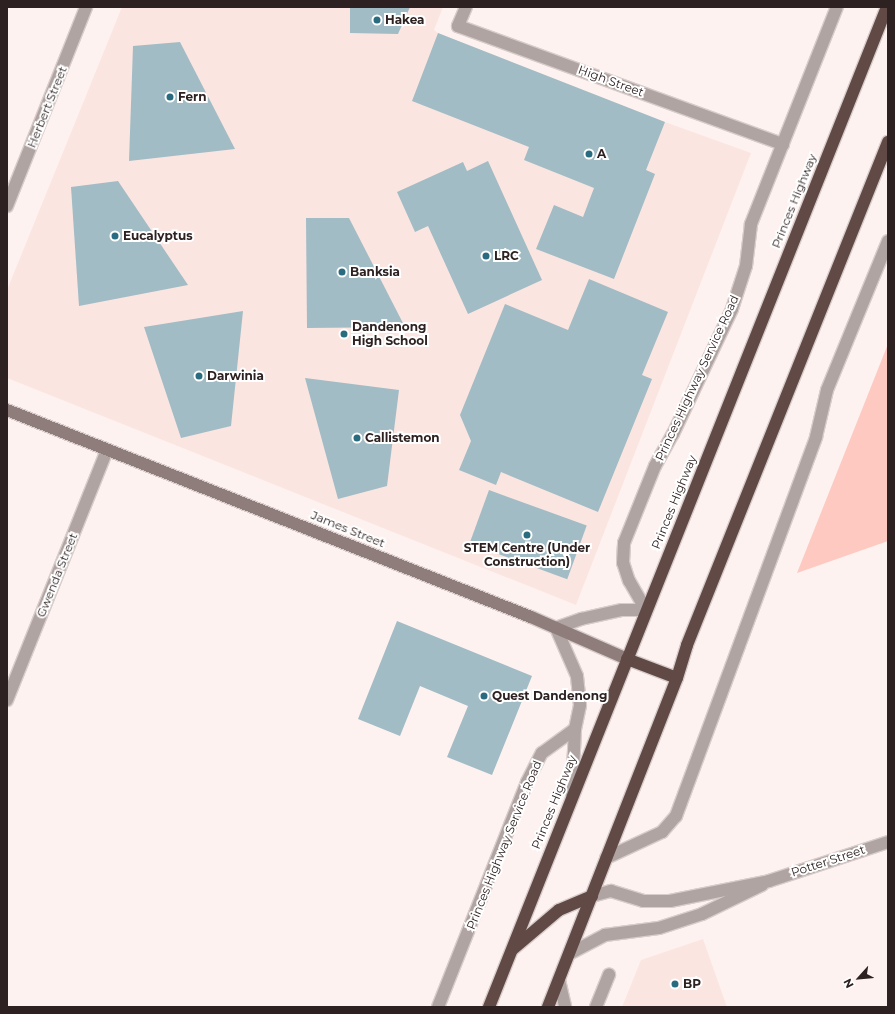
<!DOCTYPE html>
<style>
body{margin:0}
#map{position:relative;width:895px;height:1014px;overflow:hidden;background:#fdf2f0;font-family:Montserrat,sans-serif}
div>[style]{position:absolute}
[style*='--x']{left:calc(var(--x)*1px);top:calc(var(--y)*1px);width:calc(var(--w)*1px);rotate:calc(var(--a)*1deg)}
.built>*{inset:0;background:#fbe5e1}
.green>*{inset:0;background:#fdc9c0}
.building>*{inset:0;background:#a1bcc5;transform-origin:0 0}
.roads{filter:drop-shadow(1px 0 #d8cdcb) drop-shadow(-1px 0 #d8cdcb) drop-shadow(0 1px #d8cdcb) drop-shadow(0 -1px #d8cdcb)}
.street>*{height:12px;margin:-6px;padding:0 6px;transform-origin:6px;border-radius:6px;background:#b0a4a2}
.secondary>*{height:12px;margin:-6px;padding:0 6px;transform-origin:6px;border-radius:6px;background:#8e7d7a}
.highway>*{height:12px;margin:-6px;padding:0 6px;transform-origin:6px;border-radius:6px;background:#614a46}
.dots>*{width:11px;height:11px;translate:-50% -50%;box-sizing:border-box;border:2px solid #fff;border-radius:50%}
span{translate:-50% -50%;white-space:nowrap;text-align:center;line-height:1.15;-webkit-text-stroke:4px #fff;paint-order:stroke}
.poi-label{font-size:12px;color:#2d2221;font-weight:700}
.left{translate:0 -50%;text-align:left}
.street-label{font-size:12px;color:#2d2221}
.frame{position:absolute;inset:0;border:8px solid #2d2221;pointer-events:none}
.north{position:absolute;left:839px;top:958px;width:40px;height:40px;-webkit-text-stroke:3px #fff;paint-order:stroke;rotate:243deg;font-size:11px;font-weight:700;line-height:16px;text-align:center;color:#2d2221}
.north::after{content:'';display:block;margin:auto;width:14px;height:18px;background:#2d2221;clip-path:polygon(50% 0,100% 100%,50% 72%,0 100%)}
</style>
<div id="map">
<div class="built">
<i style="clip-path:polygon(122px 7px,443px 7px,434px 30px,438px 33px,665px 122px,751px 153px,576px 605px,7px 378px,7px 290px)"></i>
<i style="clip-path:polygon(703px 939px,727px 1007px,622px 1007px,641px 960px)"></i>
</div>
<div class="green">
<i style="clip-path:polygon(888px 344px,888px 541px,797px 573px)"></i>
</div>
<div class="building">
<i style="clip-path:polygon(350px 7px,410px 7px,398px 34px,350px 33px)"></i>
<i style="clip-path:polygon(438px 33px,665px 122px,646px 170px,655px 174px,614px 279px,536px 249px,554px 205px,583px 217px,594px 188px,524px 160px,529px 147px,412px 101px)"></i>
<i style="clip-path:polygon(180px 42px,235px 149px,129px 161px,133px 46px)"></i>
<i style="clip-path:polygon(488px 161px,542px 280px,468px 314px,428px 226px,415px 232px,397px 192px,463px 162px,467px 171px)"></i>
<i style="clip-path:polygon(118px 181px,188px 285px,79px 306px,71px 187px)"></i>
<i style="clip-path:polygon(306px 218px,349px 218px,405px 327px,307px 328px)"></i>
<i style="clip-path:polygon(589px 279px,668px 312px,642px 375px,652px 379px,598px 512px,501px 472px,496px 485px,459px 470px,471px 441px,460px 415px,505px 304px,568px 330px)"></i>
<i style="clip-path:polygon(243px 311px,231px 426px,181px 438px,144px 327px)"></i>
<i style="clip-path:polygon(305px 378px,399px 390px,387px 486px,338px 499px)"></i>
<i style="left:489px;top:490px;width:104px;height:57px;rotate:20deg"></i>
<i style="clip-path:polygon(397px 621px,532px 676px,492px 775px,447px 757px,468px 706px,420px 686px,400px 736px,358px 719px)"></i>
</div>
<div class="roads">
<div class="street">
<i style="--x:466;--y:7;--w:21;--a:113"></i>
<i style="--x:458;--y:26;--w:346;--a:20"></i>
<i style="--x:7;--y:206;--w:214;--a:-68.3"></i>
<i style="--x:646;--y:610;--w:34;--a:-120"></i>
<i style="--x:629;--y:581;--w:19;--a:-108"></i>
<i style="--x:623;--y:563;--w:20;--a:-87"></i>
<i style="--x:624;--y:543;--w:83;--a:-68.1"></i>
<i style="--x:655;--y:466;--w:37;--a:-61"></i>
<i style="--x:673;--y:434;--w:138;--a:-64.7"></i>
<i style="--x:732;--y:309;--w:45;--a:-72"></i>
<i style="--x:746;--y:266;--w:42;--a:-83.2"></i>
<i style="--x:751;--y:224;--w:233;--a:-68.4"></i>
<i style="--x:7;--y:700;--w:269;--a:-68.2"></i>
<i style="--x:572;--y:794;--w:65;--a:-87.4"></i>
<i style="--x:606;--y:858;--w:62;--a:-24.9"></i>
<i style="--x:662;--y:832;--w:21;--a:-49"></i>
<i style="--x:676;--y:816;--w:404;--a:-69.7"></i>
<i style="--x:816;--y:437;--w:48;--a:-76.8"></i>
<i style="--x:827;--y:390;--w:161;--a:-67.7"></i>
<i style="--x:592;--y:896;--w:20;--a:-15"></i>
<i style="--x:611;--y:891;--w:34;--a:17"></i>
<i style="--x:643;--y:901;--w:27;--a:0"></i>
<i style="--x:670;--y:901;--w:101;--a:-11.4"></i>
<i style="--x:769;--y:881;--w:125;--a:-18.1"></i>
<i style="--x:569;--y:954;--w:41;--a:-27.8"></i>
<i style="--x:605;--y:935;--w:54;--a:-7.4"></i>
<i style="--x:659;--y:928;--w:45;--a:-18"></i>
<i style="--x:702;--y:914;--w:67;--a:-25.8"></i>
<i style="--x:559;--y:980;--w:28;--a:77"></i>
<i style="--x:438;--y:1007;--w:242;--a:-68.4"></i>
<i style="--x:527;--y:782;--w:33;--a:-63"></i>
<i style="--x:542;--y:753;--w:41;--a:-36"></i>
<i style="--x:575;--y:729;--w:25;--a:-78"></i>
<i style="--x:580;--y:705;--w:29;--a:-96"></i>
<i style="--x:577;--y:676;--w:52;--a:-113.6"></i>
<i style="--x:556;--y:628;--w:27;--a:-20"></i>
<i style="--x:581;--y:619;--w:42;--a:-12.4"></i>
<i style="--x:622;--y:610;--w:24;--a:0"></i>
<i style="--x:596;--y:1007;--w:35;--a:-68"></i>
</div>
<div class="secondary">
<i style="--x:7;--y:410;--w:563;--a:21.56"></i>
<i style="--x:531;--y:617;--w:105;--a:23.6"></i>
</div>
<div class="highway">
<i style="--x:627;--y:659;--w:53;--a:20.8"></i>
<i style="--x:513;--y:949;--w:60;--a:-40.3"></i>
<i style="--x:559;--y:910;--w:36;--a:-23"></i>
<i style="--x:489;--y:1007;--w:1076;--a:-68.3"></i>
<i style="--x:548;--y:1007;--w:353;--a:-68.6"></i>
<i style="--x:677;--y:678;--w:34;--a:-73"></i>
<i style="--x:687;--y:645;--w:542;--a:-68.22"></i>
</div>
</div>
<div class="dots">
<i style="left:377px;top:20px;background:#2a6c7f"></i>
<i style="left:170px;top:97px;background:#2a6c7f"></i>
<i style="left:589px;top:154px;background:#2a6c7f"></i>
<i style="left:115px;top:236px;background:#2a6c7f"></i>
<i style="left:486px;top:256px;background:#2a6c7f"></i>
<i style="left:342px;top:272px;background:#2a6c7f"></i>
<i style="left:344px;top:334px;background:#2a6c7f"></i>
<i style="left:199px;top:376px;background:#2a6c7f"></i>
<i style="left:357px;top:438px;background:#2a6c7f"></i>
<i style="left:527px;top:535px;background:#2a6c7f"></i>
<i style="left:484px;top:696px;background:#2a6c7f"></i>
<i style="left:675px;top:984px;background:#2a6c7f"></i>
</div>
<div class="poi-label">
<span class="left" style="left:385px;top:20px">Hakea</span>
<span class="left" style="left:178px;top:97px">Fern</span>
<span class="left" style="left:597px;top:154px">A</span>
<span class="left" style="left:123px;top:236px">Eucalyptus</span>
<span class="left" style="left:494px;top:256px">LRC</span>
<span class="left" style="left:350px;top:272px">Banksia</span>
<span class="left" style="left:352px;top:334px">Dandenong<br>High School</span>
<span class="left" style="left:207px;top:376px">Darwinia</span>
<span class="left" style="left:365px;top:438px">Callistemon</span>
<span style="left:527px;top:555px">STEM Centre (Under<br>Construction)</span>
<span class="left" style="left:492px;top:696px">Quest Dandenong</span>
<span class="left" style="left:683px;top:984px">BP</span>
</div>
<div class="street-label">
<span style="left:611px;top:81px;rotate:20deg">High Street</span>
<span style="left:47px;top:107px;rotate:-68deg">Herbert Street</span>
<span style="left:794px;top:201px;rotate:-68deg">Princes Highway</span>
<span style="left:697px;top:378px;rotate:-65deg">Princes Highway Service Road</span>
<span style="left:674px;top:502px;rotate:-68deg">Princes Highway</span>
<span style="left:348px;top:529px;rotate:22deg">James Street</span>
<span style="left:57px;top:575px;rotate:-68deg">Gwenda Street</span>
<span style="left:554px;top:802px;rotate:-68deg">Princes Highway</span>
<span style="left:504px;top:845px;rotate:-68deg">Princes Highway Service Road</span>
<span style="left:828px;top:861px;rotate:-18deg">Potter Street</span>
</div>
<div class="frame"></div>
<div class="north">N</div>
</div>
